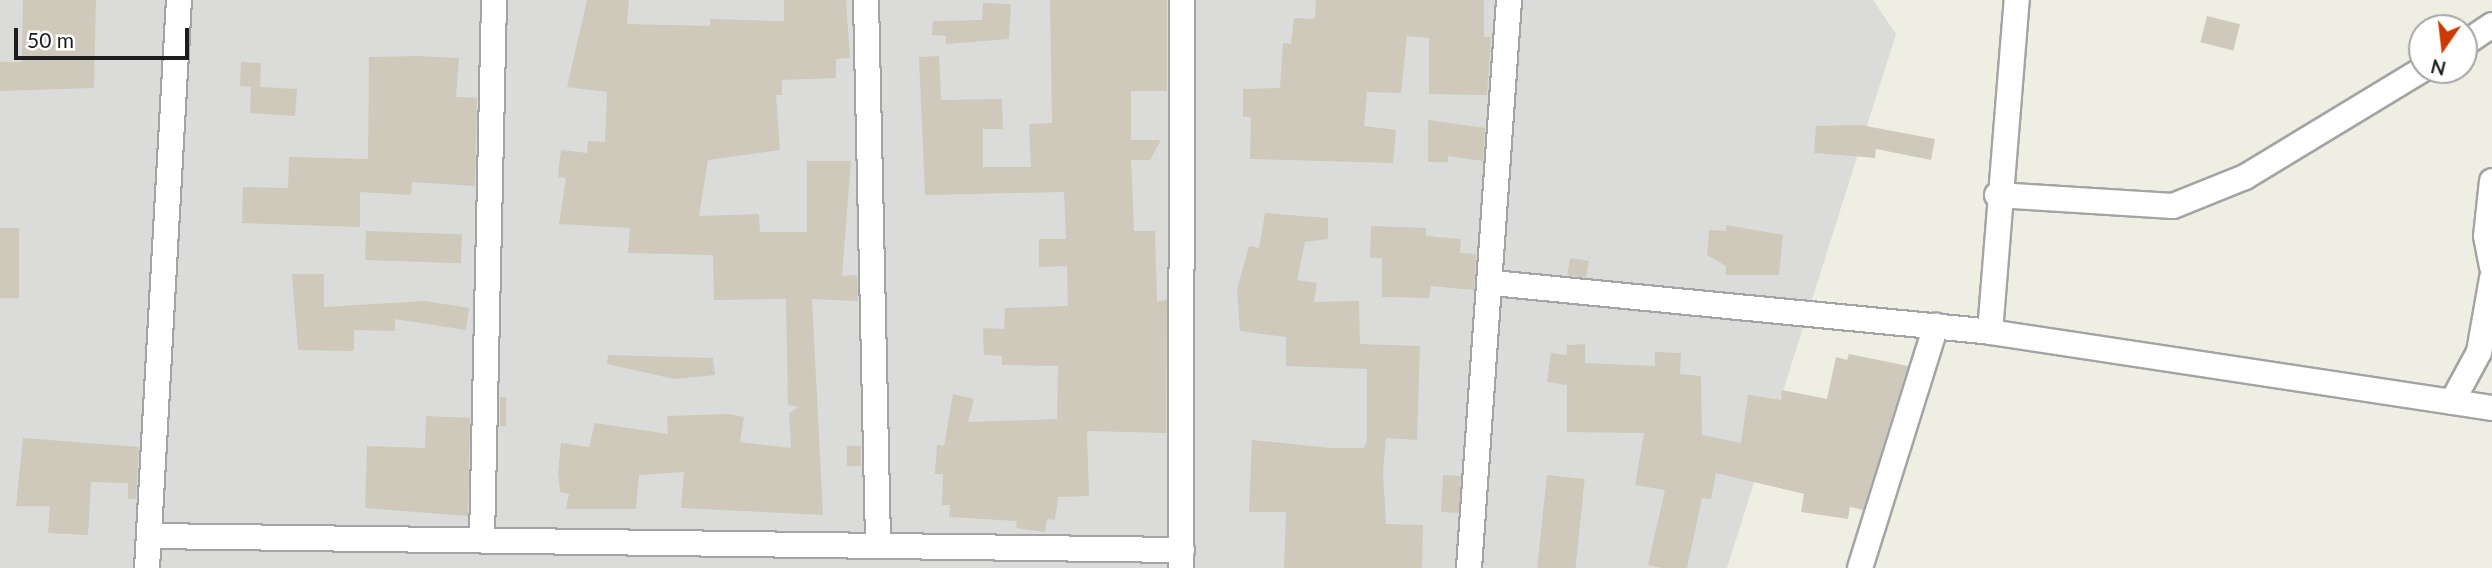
<!DOCTYPE html>
<style>
body{margin:0}
#map{position:relative;width:2492px;height:568px;overflow:hidden;background:#efeee3;font-family:Lato,sans-serif}
div>[style]{position:absolute}
[style*='--x']{left:calc(var(--x)*1px);top:calc(var(--y)*1px);width:calc(var(--w)*1px);rotate:calc(var(--a)*1deg)}
.residential>*{inset:0;background:#dbdbda}
.building>*{inset:0;background:#cfc9bc;transform-origin:0 0}
.roads{filter:drop-shadow(2px 0 #a4a4a4) drop-shadow(-2px 0 #a4a4a4) drop-shadow(0 2px #a4a4a4) drop-shadow(0 -2px #a4a4a4)}
.minor>*{height:24px;margin:-12px;padding:0 12px;transform-origin:12px;border-radius:12px;background:#fff}
span{translate:-50% -50%;white-space:nowrap;text-align:center;line-height:1.15;-webkit-text-stroke:6px #fff;paint-order:stroke}
.north{position:absolute;left:2408px;top:14px;width:70px;height:70px;box-sizing:border-box;background:#fff;border:2px solid #a5a5a5;border-radius:50%;rotate:194deg;font-size:19px;font-weight:700;line-height:28px;text-align:center;color:#1d1d1d}
.north::after{content:'';display:block;margin:auto;width:24px;height:32px;background:#cb3a00;clip-path:polygon(50% 0,100% 100%,50% 72%,0 100%)}
.scale{position:absolute;left:14px;top:28px;width:175px;height:32px;box-sizing:border-box;border:4px solid #1d1d1d;border-top:0;padding-left:9px;font-size:21px;line-height:24px;white-space:nowrap;color:#1d1d1d;-webkit-text-stroke:5px #fff;paint-order:stroke}
</style>
<div id="map">
<div class="residential">
<i style="clip-path:polygon(0 0,1873px 0,1896px 34px,1727px 568px,0 568px)"></i>
</div>
<div class="building">
<i style="clip-path:polygon(23px 0,96px 0,94px 88px,0 91px,0 62px,22px 62px)"></i>
<i style="clip-path:polygon(587px 0,629px 0,627px 24px,710px 26px,710px 19px,784px 21px,784px 0,846px 0,850px 58px,836px 59px,836px 78px,782px 80px,782px 95px,776px 95px,780px 150px,708px 160px,699px 216px,759px 214px,760px 232px,807px 232px,807px 161px,851px 161px,842px 276px,857px 275px,858px 301px,812px 299px,823px 515px,681px 508px,684px 472px,639px 475px,636px 509px,566px 509px,569px 494px,560px 492px,558px 473px,561px 443px,589px 447px,595px 423px,668px 434px,667px 416px,729px 414px,744px 417px,740px 442px,791px 448px,789px 413px,799px 407px,788px 405px,786px 299px,714px 300px,713px 255px,628px 253px,630px 228px,559px 224px,566px 178px,558px 177px,561px 150px,587px 153px,588px 141px,605px 142px,607px 92px,567px 87px)"></i>
<i style="clip-path:polygon(1050px 0,1167px 0,1167px 91px,1131px 91px,1131px 140px,1161px 140px,1150px 160px,1131px 160px,1134px 231px,1155px 231px,1157px 301px,1167px 300px,1166px 433px,1087px 431px,1089px 496px,1058px 497px,1055px 520px,1047px 519px,1045px 532px,1016px 528px,1017px 521px,949px 517px,950px 505px,942px 505px,943px 474px,935px 474px,937px 445px,944px 446px,953px 394px,974px 399px,968px 422px,1057px 419px,1058px 366px,1002px 365px,1002px 356px,984px 355px,983px 328px,1004px 329px,1005px 308px,1068px 306px,1067px 266px,1039px 267px,1039px 239px,1066px 239px,1064px 192px,925px 195px,919px 57px,939px 56px,941px 100px,1002px 99px,1003px 129px,983px 129px,983px 167px,1031px 167px,1029px 124px,1052px 123px)"></i>
<i style="clip-path:polygon(1316px 0,1484px 0,1484px 37px,1491px 37px,1487px 95px,1429px 94px,1429px 38px,1407px 36px,1401px 93px,1367px 92px,1364px 126px,1396px 130px,1393px 163px,1250px 159px,1251px 117px,1243px 117px,1243px 89px,1280px 88px,1283px 43px,1291px 44px,1294px 18px,1315px 19px)"></i>
<i style="clip-path:polygon(983px 3px,1011px 4px,1009px 39px,946px 44px,946px 36px,932px 35px,933px 21px,982px 20px)"></i>
<i style="left:2207px;top:16px;width:34px;height:27px;rotate:14deg"></i>
<i style="clip-path:polygon(418px 56px,459px 58px,456px 97px,477px 98px,475px 186px,412px 182px,411px 195px,360px 192px,360px 227px,242px 223px,243px 187px,288px 188px,289px 157px,368px 159px,369px 57px)"></i>
<i style="clip-path:polygon(241px 62px,261px 63px,260px 87px,297px 89px,295px 116px,250px 113px,251px 87px,240px 86px)"></i>
<i style="clip-path:polygon(1428px 120px,1485px 128px,1483px 161px,1448px 156px,1448px 162px,1428px 162px)"></i>
<i style="clip-path:polygon(1861px 125px,1935px 139px,1931px 160px,1876px 149px,1875px 158px,1814px 153px,1816px 126px)"></i>
<i style="clip-path:polygon(1265px 213px,1328px 218px,1328px 239px,1305px 242px,1297px 280px,1317px 283px,1314px 302px,1359px 301px,1360px 344px,1420px 346px,1417px 440px,1386px 438px,1383px 473px,1386px 524px,1423px 525px,1422px 568px,1284px 568px,1286px 512px,1249px 512px,1252px 440px,1330px 448px,1364px 448px,1367px 441px,1367px 369px,1286px 366px,1286px 337px,1240px 331px,1237px 290px,1249px 246px,1259px 248px)"></i>
<i style="clip-path:polygon(1726px 225px,1783px 235px,1779px 275px,1726px 275px,1726px 266px,1707px 255px,1709px 230px,1726px 231px)"></i>
<i style="clip-path:polygon(1371px 226px,1426px 228px,1426px 236px,1461px 239px,1460px 253px,1476px 254px,1474px 290px,1431px 286px,1429px 298px,1382px 297px,1382px 258px,1370px 258px)"></i>
<i style="left:0;top:228px;width:19px;height:70px"></i>
<i style="left:366px;top:231px;width:96px;height:29px;rotate:2deg"></i>
<i style="left:1570px;top:258px;width:19px;height:17px;rotate:9deg"></i>
<i style="clip-path:polygon(292px 274px,324px 274px,324px 307px,425px 301px,469px 308px,466px 330px,395px 319px,395px 331px,354px 330px,354px 351px,298px 350px)"></i>
<i style="clip-path:polygon(1585px 344px,1585px 363px,1655px 366px,1655px 352px,1681px 353px,1680px 374px,1701px 376px,1702px 435px,1741px 443px,1748px 395px,1781px 400px,1782px 390px,1827px 399px,1836px 357px,1847px 360px,1849px 354px,1908px 366px,1863px 510px,1850px 507px,1848px 519px,1801px 512px,1804px 494px,1716px 473px,1711px 499px,1702px 498px,1687px 568px,1662px 568px,1648px 565px,1665px 490px,1635px 485px,1644px 433px,1567px 432px,1567px 385px,1547px 382px,1551px 353px,1567px 355px,1567px 345px)"></i>
<i style="clip-path:polygon(608px 355px,713px 358px,715px 375px,674px 379px,607px 364px)"></i>
<i style="left:500px;top:397px;width:6px;height:29px"></i>
<i style="clip-path:polygon(426px 416px,470px 418px,468px 516px,365px 508px,367px 446px,425px 448px)"></i>
<i style="clip-path:polygon(23px 438px,139px 447px,136px 499px,128px 499px,128px 483px,91px 482px,88px 535px,48px 533px,50px 506px,16px 506px)"></i>
<i style="left:847px;top:446px;width:14px;height:20px"></i>
<i style="left:1443px;top:475px;width:18px;height:37px;rotate:3deg"></i>
<i style="left:1547px;top:475px;width:38px;height:93px;rotate:6deg"></i>
</div>
<div class="roads">
<div class="minor">
<i style="--x:866;--y:0;--w:543;--a:88.73"></i>
<i style="--x:2464;--y:44;--w:34;--a:-34"></i>
<i style="--x:2492;--y:181;--w:55;--a:96.2"></i>
<i style="--x:2486;--y:236;--w:31;--a:79"></i>
<i style="--x:1997;--y:195;--w:176;--a:3.6"></i>
<i style="--x:2173;--y:206;--w:78;--a:-21.9"></i>
<i style="--x:2245;--y:177;--w:207;--a:-31.2"></i>
<i style="--x:1493;--y:283;--w:499;--a:5.6"></i>
<i style="--x:1990;--y:332;--w:508;--a:8.61"></i>
<i style="--x:1990;--y:332;--w:333;--a:-85.4"></i>
<i style="--x:2452;--y:402;--w:57;--a:-61.6"></i>
<i style="--x:2479;--y:352;--w:75;--a:-80"></i>
<i style="--x:150;--y:536;--w:1032;--a:0.78"></i>
<i style="--x:482;--y:538;--w:538;--a:-88.72"></i>
<i style="--x:147;--y:568;--w:569;--a:-86.78"></i>
<i style="--x:1181;--y:568;--w:568;--a:-89.9"></i>
<i style="--x:1469;--y:568;--w:569;--a:-85.97"></i>
<i style="--x:1860;--y:568;--w:254;--a:-72.6"></i>
</div>
</div>
<div class="north">N</div>
<div class="scale">50 m</div>
</div>
